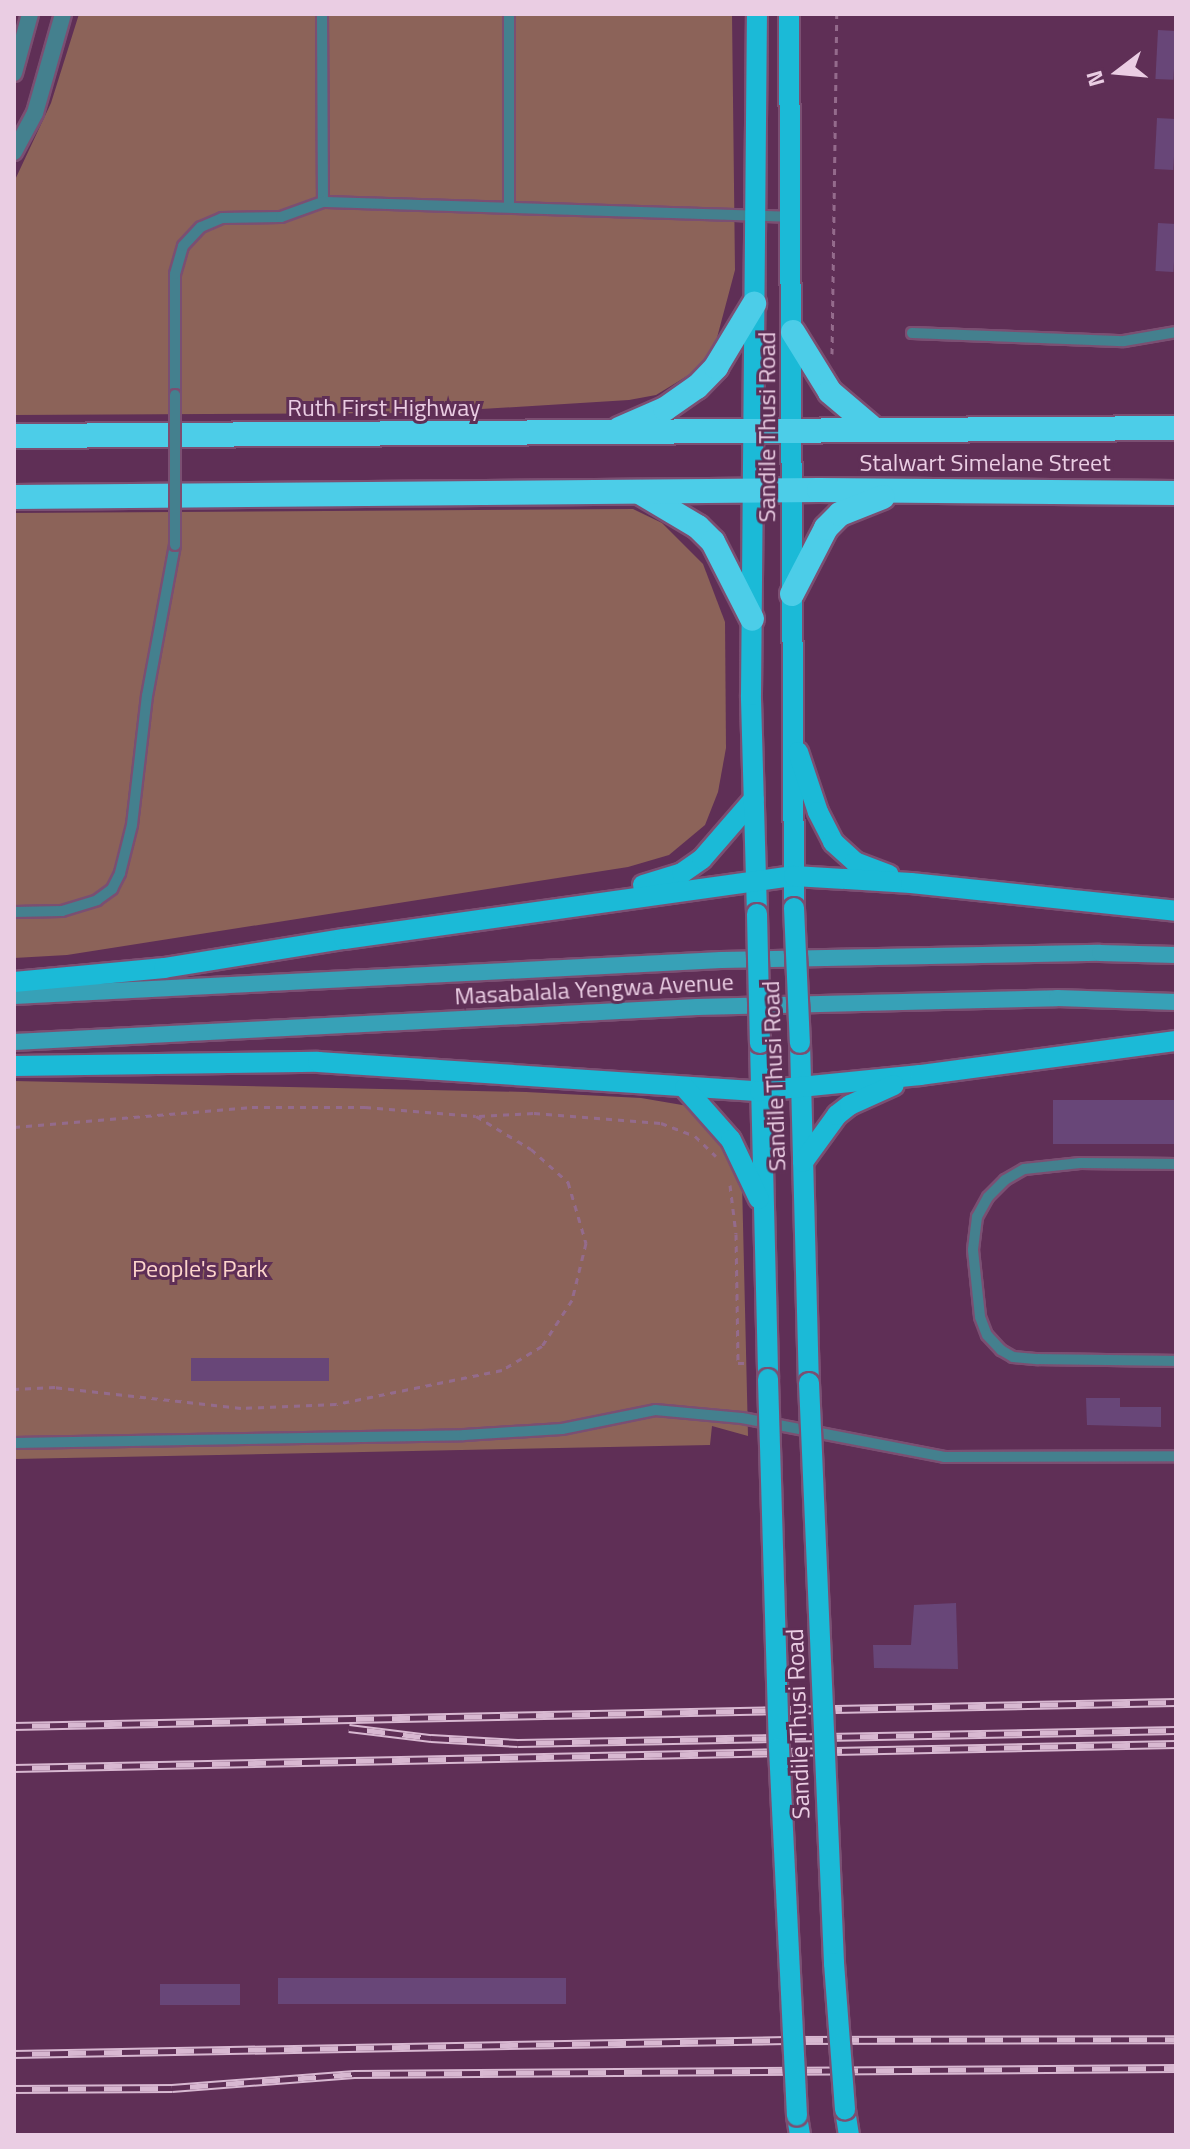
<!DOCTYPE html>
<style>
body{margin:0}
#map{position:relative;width:1190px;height:2149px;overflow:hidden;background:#5f2f56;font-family:"Titillium Web",sans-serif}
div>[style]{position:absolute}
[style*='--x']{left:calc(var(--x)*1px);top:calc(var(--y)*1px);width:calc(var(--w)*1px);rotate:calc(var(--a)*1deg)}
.green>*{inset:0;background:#8c6359}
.building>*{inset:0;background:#684678;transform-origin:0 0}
.path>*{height:3px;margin-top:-1.5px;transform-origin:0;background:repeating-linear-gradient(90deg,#946b8c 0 6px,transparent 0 12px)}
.roads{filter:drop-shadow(2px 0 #7b4f72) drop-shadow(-2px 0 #7b4f72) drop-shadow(0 2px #7b4f72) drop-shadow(0 -2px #7b4f72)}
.lane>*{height:10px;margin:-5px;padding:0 5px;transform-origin:5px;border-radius:5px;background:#44808e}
.street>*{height:16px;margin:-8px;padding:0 8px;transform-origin:8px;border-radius:8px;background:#44808e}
.secondary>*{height:16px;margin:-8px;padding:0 8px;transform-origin:8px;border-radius:8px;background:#37a1b7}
.primary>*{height:20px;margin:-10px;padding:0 10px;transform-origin:10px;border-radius:10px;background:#1bbad7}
.highway>*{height:24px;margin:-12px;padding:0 12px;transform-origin:12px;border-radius:12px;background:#4ccde8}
.rail>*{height:9px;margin-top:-4.5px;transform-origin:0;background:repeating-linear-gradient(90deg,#5f2f56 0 18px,#d8b8d1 0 36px);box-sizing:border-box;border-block:2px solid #d8b8d1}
.bridges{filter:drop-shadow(2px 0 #7b4f72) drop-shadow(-2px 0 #7b4f72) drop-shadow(0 2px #7b4f72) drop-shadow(0 -2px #7b4f72)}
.lane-bridge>*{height:10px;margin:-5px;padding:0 5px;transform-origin:5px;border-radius:5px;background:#44808e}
.primary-bridge>*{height:20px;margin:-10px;padding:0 10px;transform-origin:10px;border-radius:10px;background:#1bbad7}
span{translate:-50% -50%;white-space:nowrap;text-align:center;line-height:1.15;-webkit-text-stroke:6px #5f2f56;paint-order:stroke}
.street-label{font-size:24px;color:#eacde3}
.park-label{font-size:24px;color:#fdd5cb}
.frame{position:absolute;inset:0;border:16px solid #eacde3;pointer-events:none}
.north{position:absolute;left:1078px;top:32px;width:80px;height:80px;-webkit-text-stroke:6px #5f2f56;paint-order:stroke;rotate:254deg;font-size:22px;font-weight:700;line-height:32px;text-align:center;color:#eacde3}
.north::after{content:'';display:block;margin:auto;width:28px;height:36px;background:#eacde3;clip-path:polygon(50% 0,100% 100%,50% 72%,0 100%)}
</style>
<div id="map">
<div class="green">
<i style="clip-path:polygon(79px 14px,732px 14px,735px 270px,714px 349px,697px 370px,656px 395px,629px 400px,416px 413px,14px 415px,14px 182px,51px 103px)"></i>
<i style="clip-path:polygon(633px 509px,662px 523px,703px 564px,725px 622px,726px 748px,718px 792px,705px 825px,669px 855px,628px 867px,67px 955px,14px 958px,14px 513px)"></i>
<i style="clip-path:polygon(14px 1081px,526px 1092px,641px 1098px,688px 1106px,721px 1140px,742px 1182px,748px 1436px,712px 1426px,710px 1445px,14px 1459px)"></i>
</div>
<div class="building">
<i style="left:1158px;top:30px;width:18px;height:49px;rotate:3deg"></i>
<i style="left:1157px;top:118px;width:19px;height:51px;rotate:3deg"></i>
<i style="left:1158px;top:223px;width:18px;height:48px;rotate:3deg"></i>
<i style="left:1176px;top:1100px;width:44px;height:123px;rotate:90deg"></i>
<i style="left:329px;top:1358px;width:23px;height:138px;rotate:90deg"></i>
<i style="clip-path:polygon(1086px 1398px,1120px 1398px,1120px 1407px,1161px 1407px,1161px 1427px,1087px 1425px)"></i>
<i style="clip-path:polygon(956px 1603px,958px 1669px,874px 1668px,873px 1645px,911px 1645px,914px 1605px)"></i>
<i style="left:566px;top:1978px;width:26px;height:288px;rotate:90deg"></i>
<i style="left:240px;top:1984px;width:21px;height:80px;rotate:90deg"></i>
</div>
<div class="path">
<i style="--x:832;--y:354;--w:340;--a:-89.2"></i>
<i style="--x:479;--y:1116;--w:55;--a:-3.1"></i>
<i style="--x:534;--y:1113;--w:127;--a:4.5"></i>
<i style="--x:661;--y:1123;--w:36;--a:21"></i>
<i style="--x:695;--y:1136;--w:29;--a:44"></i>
<i style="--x:14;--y:1127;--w:239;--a:-4.8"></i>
<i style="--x:252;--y:1107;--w:113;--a:0"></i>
<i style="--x:365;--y:1107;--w:111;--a:4.6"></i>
<i style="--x:476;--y:1116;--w:64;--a:31"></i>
<i style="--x:531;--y:1149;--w:50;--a:41.7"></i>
<i style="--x:568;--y:1182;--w:64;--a:73.6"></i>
<i style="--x:586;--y:1243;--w:59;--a:103.8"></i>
<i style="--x:572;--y:1300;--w:55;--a:123.1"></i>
<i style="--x:542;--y:1346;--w:47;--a:149"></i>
<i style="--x:502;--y:1370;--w:169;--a:168.4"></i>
<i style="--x:336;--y:1404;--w:95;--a:177.6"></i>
<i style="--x:241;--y:1408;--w:187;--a:-173.6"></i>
<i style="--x:55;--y:1387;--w:41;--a:177.2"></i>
<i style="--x:730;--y:1185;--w:49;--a:83"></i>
<i style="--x:736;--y:1234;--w:129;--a:89.1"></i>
<i style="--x:738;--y:1363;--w:10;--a:0"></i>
</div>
<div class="roads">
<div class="lane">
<i style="--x:322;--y:14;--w:188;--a:89.7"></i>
<i style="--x:323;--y:202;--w:469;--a:1.8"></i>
<i style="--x:509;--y:205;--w:191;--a:-90"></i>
<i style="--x:912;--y:333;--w:212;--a:2.2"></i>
<i style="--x:1124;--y:341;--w:53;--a:-9.8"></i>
<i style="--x:175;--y:395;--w:121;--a:-90"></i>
<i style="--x:175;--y:274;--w:29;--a:-74"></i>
<i style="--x:183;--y:246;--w:26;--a:-47"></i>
<i style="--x:201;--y:227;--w:23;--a:-23"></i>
<i style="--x:222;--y:218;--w:59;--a:-1"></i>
<i style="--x:281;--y:217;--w:45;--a:-19.7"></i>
<i style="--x:14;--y:912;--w:48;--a:-1.2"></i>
<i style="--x:62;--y:911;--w:37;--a:-17"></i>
<i style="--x:97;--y:900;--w:19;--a:-36"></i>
<i style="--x:112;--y:889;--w:18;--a:-63"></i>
<i style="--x:120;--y:873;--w:49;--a:-76"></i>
<i style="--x:132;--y:825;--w:130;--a:-83.4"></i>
<i style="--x:147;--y:696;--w:154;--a:-79.5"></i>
<i style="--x:1176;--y:1164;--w:96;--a:-179.4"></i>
<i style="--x:1080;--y:1163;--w:56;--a:173.9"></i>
<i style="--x:1024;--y:1169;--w:22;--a:150"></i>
<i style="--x:1005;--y:1180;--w:24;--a:135"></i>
<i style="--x:988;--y:1197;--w:23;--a:119"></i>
<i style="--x:977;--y:1217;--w:33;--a:97"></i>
<i style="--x:973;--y:1250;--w:67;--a:84"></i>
<i style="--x:980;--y:1317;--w:19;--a:69"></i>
<i style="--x:987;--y:1335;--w:21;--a:47"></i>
<i style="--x:1001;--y:1350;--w:14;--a:30"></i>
<i style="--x:1013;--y:1357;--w:25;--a:5"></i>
<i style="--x:1038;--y:1359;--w:138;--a:0.8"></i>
<i style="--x:14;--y:1443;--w:450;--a:-1"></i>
<i style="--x:464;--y:1435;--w:98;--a:-3.5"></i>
<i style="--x:562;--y:1429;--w:95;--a:-11.5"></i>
<i style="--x:655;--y:1410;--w:87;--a:5.3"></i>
<i style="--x:742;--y:1418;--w:206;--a:10.9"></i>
<i style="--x:944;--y:1457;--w:232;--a:-0.2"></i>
</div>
<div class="street">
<i style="--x:14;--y:73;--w:61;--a:-74.8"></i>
<i style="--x:14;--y:152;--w:44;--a:-61.7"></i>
<i style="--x:35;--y:113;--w:103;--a:-74.2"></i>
</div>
<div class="secondary">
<i style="--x:14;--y:996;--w:708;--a:-2.91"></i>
<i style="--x:721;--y:960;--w:379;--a:-1.1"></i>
<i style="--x:1100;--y:953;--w:76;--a:1.5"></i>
<i style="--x:14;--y:1042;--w:684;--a:-2.93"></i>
<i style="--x:697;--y:1007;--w:360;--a:-1.4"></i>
<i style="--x:1057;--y:998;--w:119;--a:1.9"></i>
</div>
<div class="primary">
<i style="--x:789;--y:14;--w:894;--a:89.68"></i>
<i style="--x:798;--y:752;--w:63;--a:71.6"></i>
<i style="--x:818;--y:812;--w:34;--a:63"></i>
<i style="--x:833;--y:842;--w:30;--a:42"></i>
<i style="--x:855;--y:862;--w:36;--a:21"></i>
<i style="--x:643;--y:885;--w:41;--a:-17.1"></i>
<i style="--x:682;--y:873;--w:24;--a:-35"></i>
<i style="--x:702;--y:859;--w:79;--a:-49.1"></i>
<i style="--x:757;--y:914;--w:219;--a:-91.6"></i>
<i style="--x:751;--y:695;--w:681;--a:-89.5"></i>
<i style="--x:14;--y:982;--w:151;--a:-5.3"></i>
<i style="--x:164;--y:968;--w:182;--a:-9.2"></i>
<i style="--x:344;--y:939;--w:454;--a:-8"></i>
<i style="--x:794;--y:876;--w:117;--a:3.4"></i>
<i style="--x:911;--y:883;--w:266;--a:6"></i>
<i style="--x:760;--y:1043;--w:336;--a:88.6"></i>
<i style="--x:800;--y:1043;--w:340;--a:88.5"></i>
<i style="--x:14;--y:1066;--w:304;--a:-0.8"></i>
<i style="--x:318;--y:1062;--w:443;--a:3.8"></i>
<i style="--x:760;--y:1091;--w:161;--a:-5.7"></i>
<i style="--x:920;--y:1075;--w:258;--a:-7.6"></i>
<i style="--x:685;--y:1088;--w:69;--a:48.5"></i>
<i style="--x:731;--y:1140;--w:65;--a:64.6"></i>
<i style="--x:803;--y:1162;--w:58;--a:-54.1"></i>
<i style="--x:837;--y:1115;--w:16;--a:-38"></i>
<i style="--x:850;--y:1105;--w:48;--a:-24.4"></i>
<i style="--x:845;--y:2110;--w:25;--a:81"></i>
<i style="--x:797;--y:2116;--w:19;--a:81"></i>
</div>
<div class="highway">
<i style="--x:793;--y:332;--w:70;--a:58.3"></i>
<i style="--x:830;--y:392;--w:59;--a:40.2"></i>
<i style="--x:619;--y:429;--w:50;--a:-23.5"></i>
<i style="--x:665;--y:409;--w:39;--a:-35"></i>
<i style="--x:697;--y:387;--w:28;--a:-46"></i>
<i style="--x:716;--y:367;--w:74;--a:-58.9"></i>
<i style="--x:14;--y:436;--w:1162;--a:-0.39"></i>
<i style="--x:641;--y:493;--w:66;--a:30.8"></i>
<i style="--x:698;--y:527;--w:21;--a:45"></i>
<i style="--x:713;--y:542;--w:86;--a:63.1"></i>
<i style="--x:14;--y:497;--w:805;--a:-0.5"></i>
<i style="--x:819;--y:490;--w:357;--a:0.5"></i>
<i style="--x:792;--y:594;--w:74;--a:-62.7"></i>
<i style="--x:826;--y:528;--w:20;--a:-45"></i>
<i style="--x:840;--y:514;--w:46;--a:-21.6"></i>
</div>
</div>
<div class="rail">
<i style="--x:14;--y:1726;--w:1162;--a:-1.18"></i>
<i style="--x:349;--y:1728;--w:83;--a:7"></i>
<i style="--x:431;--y:1738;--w:87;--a:3.3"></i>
<i style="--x:518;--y:1743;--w:658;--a:-1.13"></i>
<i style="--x:14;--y:1768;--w:1162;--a:-1.18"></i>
<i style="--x:14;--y:2054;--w:773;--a:-1.04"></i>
<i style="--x:787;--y:2040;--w:389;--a:-0.1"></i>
<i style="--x:14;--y:2089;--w:158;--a:-0.4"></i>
<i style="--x:172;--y:2088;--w:183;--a:-4.4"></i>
<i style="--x:354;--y:2074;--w:822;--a:-0.42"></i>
</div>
<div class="bridges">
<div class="lane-bridge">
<i style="--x:175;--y:395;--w:150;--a:90"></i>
</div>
<div class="primary-bridge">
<i style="--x:794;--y:908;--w:135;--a:87.5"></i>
<i style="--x:757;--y:914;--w:129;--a:88.7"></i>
<i style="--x:768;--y:1379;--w:369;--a:88.3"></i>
<i style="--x:779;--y:1748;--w:368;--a:87.2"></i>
<i style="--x:809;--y:1383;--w:581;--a:87.53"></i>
<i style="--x:834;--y:1963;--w:147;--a:85.7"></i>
</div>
</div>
<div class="street-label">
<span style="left:384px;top:408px">Ruth First Highway</span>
<span style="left:767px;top:427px;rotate:-90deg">Sandile Thusi Road</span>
<span style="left:985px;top:463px">Stalwart Simelane Street</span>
<span style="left:594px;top:989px;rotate:-3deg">Masabalala Yengwa Avenue</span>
<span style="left:774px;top:1076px;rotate:-92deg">Sandile Thusi Road</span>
<span style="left:798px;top:1724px;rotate:-92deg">Sandile Thusi Road</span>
</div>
<div class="park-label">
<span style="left:200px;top:1269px">People's Park</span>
</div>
<div class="frame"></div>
<div class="north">N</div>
</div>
